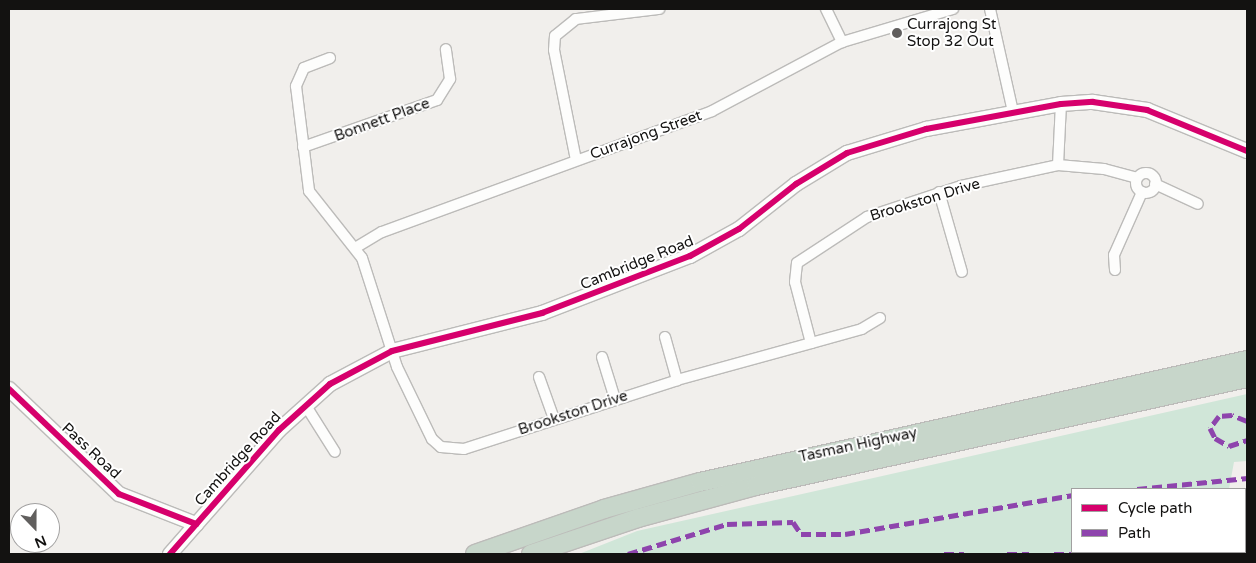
<!DOCTYPE html>
<style>
body{margin:0}
#map{position:relative;width:1256px;height:563px;overflow:hidden;background:#f1efec;font-family:"Varela Round",sans-serif}
div>[style]{position:absolute}
[style*='--x']{left:calc(var(--x)*1px);top:calc(var(--y)*1px);width:calc(var(--w)*1px);rotate:calc(var(--a)*1deg)}
.green>*{inset:0;background:#d0e6d8}
.roads{filter:drop-shadow(1px 0 #bcbbb9) drop-shadow(-1px 0 #bcbbb9) drop-shadow(0 1px #bcbbb9) drop-shadow(0 -1px #bcbbb9)}
.street>*{height:10px;margin:-5px;padding:0 5px;transform-origin:5px;border-radius:5px;background:#fdfdfc}
.street>.ring{margin:-5px;padding:0;box-sizing:content-box;background:none;border:10px solid #fdfdfc;border-radius:50%}
.secondary>*{height:14px;margin:-7px;padding:0 7px;transform-origin:7px;border-radius:7px;background:#fdfdfc}
.highway>*{height:18px;margin:-9px;padding:0 9px;transform-origin:9px;border-radius:9px;background:#c7d6ca}
.quiet>*{height:5px;margin-top:-2.5px;transform-origin:0;background:repeating-linear-gradient(90deg,#8e44ad 0 10px,transparent 0 15px)}
.cycleway>*{height:6px;margin:-3px;padding:0 3px;transform-origin:3px;border-radius:3px;background:#d6006c}
.dots>*{width:14px;height:14px;translate:-50% -50%;box-sizing:border-box;border:2px solid #fff;border-radius:50%}
span{translate:-50% -50%;white-space:nowrap;text-align:center;line-height:1.15;-webkit-text-stroke:4px #fff;paint-order:stroke}
.poi-label{font-size:15px;color:#131211}
.left{translate:0 -50%;text-align:left}
.street-label{font-size:15px;color:#131211}
.frame{position:absolute;inset:0;border:10px solid #131211;pointer-events:none}
.legend{position:absolute;left:1071px;top:488px;width:175px;height:65px;box-sizing:border-box;background:#fff;border:1px solid #a1a0a0;margin:0;padding:6px 9px;list-style:none;font-size:15px;color:#131211}
.legend li{display:flex;align-items:center;gap:10px;height:25px}
.legend b{width:25px;border:1px solid #a1a0a0}
.north{position:absolute;left:10px;top:503px;width:50px;height:50px;box-sizing:border-box;background:#fff;border:1px solid #a1a0a0;border-radius:50%;rotate:158deg;font-size:14px;font-weight:700;line-height:20px;text-align:center;color:#131211}
.north::after{content:'';display:block;margin:auto;width:18px;height:22px;background:#615f5e;clip-path:polygon(50% 0,100% 100%,50% 72%,0 100%)}
</style>
<div id="map">
<div class="green">
<i style="clip-path:polygon(1247px 394px,1247px 461px,1234px 462px,1229px 489px,1072px 489px,1072px 552px,1216px 554px,579px 554px,637px 531px)"></i>
</div>
<div class="roads">
<div class="street">
<i style="--x:826;--y:9;--w:37;--a:64"></i>
<i style="--x:990;--y:9;--w:106;--a:77.4"></i>
<i style="--x:330;--y:58;--w:28;--a:159"></i>
<i style="--x:304;--y:68;--w:20;--a:114"></i>
<i style="--x:296;--y:86;--w:106;--a:82.9"></i>
<i style="--x:309;--y:191;--w:85;--a:51.7"></i>
<i style="--x:362;--y:258;--w:114;--a:72.2"></i>
<i style="--x:397;--y:367;--w:80;--a:64.1"></i>
<i style="--x:432;--y:439;--w:12;--a:42"></i>
<i style="--x:441;--y:447;--w:23;--a:5"></i>
<i style="--x:464;--y:449;--w:224;--a:-17.9"></i>
<i style="--x:677;--y:380;--w:139;--a:-15.4"></i>
<i style="--x:303;--y:147;--w:142;--a:-19.3"></i>
<i style="--x:437;--y:100;--w:25;--a:-58"></i>
<i style="--x:450;--y:79;--w:30;--a:-98"></i>
<i style="--x:576;--y:160;--w:112;--a:-101.3"></i>
<i style="--x:554;--y:50;--w:14;--a:-86"></i>
<i style="--x:555;--y:36;--w:27;--a:-39"></i>
<i style="--x:576;--y:19;--w:84;--a:-6.9"></i>
<i style="--x:1058;--y:165;--w:61;--a:-87.2"></i>
<i class="ring" style="left:1136px;top:173px;width:10px;height:10px"></i>
<i style="--x:1155;--y:184;--w:47;--a:24.9"></i>
<i style="--x:939;--y:192;--w:83;--a:74"></i>
<i style="--x:355;--y:248;--w:31;--a:-31"></i>
<i style="--x:382;--y:232;--w:351;--a:-20.1"></i>
<i style="--x:712;--y:111;--w:147;--a:-28"></i>
<i style="--x:842;--y:42;--w:116;--a:-16.6"></i>
<i style="--x:1115;--y:270;--w:15;--a:-94"></i>
<i style="--x:1114;--y:255;--w:69;--a:-66"></i>
<i style="--x:880;--y:318;--w:21;--a:149"></i>
<i style="--x:862;--y:329;--w:53;--a:164.6"></i>
<i style="--x:811;--y:343;--w:63;--a:-104.7"></i>
<i style="--x:795;--y:282;--w:19;--a:-84"></i>
<i style="--x:797;--y:263;--w:84;--a:-33.3"></i>
<i style="--x:867;--y:217;--w:99;--a:-18.3"></i>
<i style="--x:961;--y:186;--w:99;--a:-12.2"></i>
<i style="--x:1058;--y:165;--w:46;--a:5"></i>
<i style="--x:1104;--y:169;--w:34;--a:15"></i>
<i style="--x:665;--y:337;--w:45;--a:74.4"></i>
<i style="--x:602;--y:357;--w:44;--a:72.8"></i>
<i style="--x:539;--y:377;--w:45;--a:70.3"></i>
<i style="--x:306;--y:406;--w:54;--a:57.8"></i>
</div>
<div class="secondary">
<i style="--x:9;--y:389;--w:152;--a:43.7"></i>
<i style="--x:119;--y:494;--w:83;--a:21.3"></i>
<i style="--x:170;--y:554;--w:165;--a:-48.7"></i>
<i style="--x:279;--y:430;--w:69;--a:-42"></i>
<i style="--x:330;--y:384;--w:70;--a:-28"></i>
<i style="--x:392;--y:351;--w:155;--a:-14.2"></i>
<i style="--x:542;--y:313;--w:159;--a:-21.1"></i>
<i style="--x:690;--y:256;--w:56;--a:-28.9"></i>
<i style="--x:739;--y:229;--w:73;--a:-38.3"></i>
<i style="--x:796;--y:184;--w:60;--a:-31.3"></i>
<i style="--x:847;--y:153;--w:83;--a:-16.9"></i>
<i style="--x:926;--y:129;--w:137;--a:-10.5"></i>
<i style="--x:1061;--y:104;--w:32;--a:-4"></i>
<i style="--x:1093;--y:102;--w:55;--a:8.4"></i>
<i style="--x:1147;--y:110;--w:108;--a:22.3"></i>
</div>
<div class="highway">
<i style="--x:475;--y:554;--w:137;--a:-19.2"></i>
<i style="--x:604;--y:509;--w:100;--a:-15.7"></i>
<i style="--x:700;--y:482;--w:560;--a:-12.57"></i>
<i style="--x:531;--y:554;--w:113;--a:-18.6"></i>
<i style="--x:638;--y:518;--w:122;--a:-15.2"></i>
<i style="--x:756;--y:486;--w:503;--a:-12.41"></i>
</div>
</div>
<div class="quiet">
<i style="--x:1247;--y:421;--w:16;--a:-158"></i>
<i style="--x:1232;--y:415;--w:13;--a:176"></i>
<i style="--x:1219;--y:416;--w:15;--a:127"></i>
<i style="--x:1210;--y:428;--w:11;--a:63"></i>
<i style="--x:1215;--y:438;--w:16;--a:30"></i>
<i style="--x:1229;--y:446;--w:19;--a:-18"></i>
<i style="--x:1137;--y:489;--w:111;--a:-5.7"></i>
<i style="--x:628;--y:554;--w:103;--a:-16.9"></i>
<i style="--x:727;--y:524;--w:66;--a:-1.7"></i>
<i style="--x:793;--y:522;--w:14;--a:56"></i>
<i style="--x:801;--y:534;--w:44;--a:0"></i>
<i style="--x:845;--y:534;--w:230;--a:-9.7"></i>
<i style="--x:944;--y:554;--w:20;--a:0"></i>
<i style="--x:1007;--y:554;--w:22;--a:0"></i>
<i style="--x:1054;--y:554;--w:37;--a:0"></i>
<i style="--x:1162;--y:554;--w:7;--a:0"></i>
</div>
<div class="cycleway">
<i style="--x:9;--y:389;--w:152;--a:43.7"></i>
<i style="--x:119;--y:494;--w:83;--a:21.3"></i>
<i style="--x:170;--y:554;--w:165;--a:-48.7"></i>
<i style="--x:279;--y:430;--w:69;--a:-42"></i>
<i style="--x:330;--y:384;--w:70;--a:-28"></i>
<i style="--x:392;--y:351;--w:155;--a:-14.2"></i>
<i style="--x:542;--y:313;--w:159;--a:-21.1"></i>
<i style="--x:690;--y:256;--w:56;--a:-28.9"></i>
<i style="--x:739;--y:229;--w:73;--a:-38.3"></i>
<i style="--x:796;--y:184;--w:60;--a:-31.3"></i>
<i style="--x:847;--y:153;--w:83;--a:-16.9"></i>
<i style="--x:926;--y:129;--w:137;--a:-10.5"></i>
<i style="--x:1061;--y:104;--w:32;--a:-4"></i>
<i style="--x:1093;--y:102;--w:55;--a:8.4"></i>
<i style="--x:1147;--y:110;--w:108;--a:22.3"></i>
</div>
<div class="dots">
<i style="left:897px;top:33px;background:#615f5e"></i>
</div>
<div class="poi-label">
<span class="left" style="left:907px;top:33px">Currajong St<br>Stop 32 Out</span>
</div>
<div class="street-label">
<span style="left:382px;top:120px;rotate:-20deg">Bonnett Place</span>
<span style="left:646px;top:135px;rotate:-20deg">Currajong Street</span>
<span style="left:925px;top:200px;rotate:-17deg">Brookston Drive</span>
<span style="left:637px;top:263px;rotate:-22deg">Cambridge Road</span>
<span style="left:573px;top:413px;rotate:-18deg">Brookston Drive</span>
<span style="left:858px;top:445px;rotate:-12deg">Tasman Highway</span>
<span style="left:91px;top:451px;rotate:43deg">Pass Road</span>
<span style="left:238px;top:459px;rotate:-48deg">Cambridge Road</span>
</div>
<div class="frame"></div>
<ul class="legend">
<li><b style="height:6px;background:#d6006c"></b>Cycle path</li>
<li><b style="height:6px;background:#8e44ad"></b>Path</li>
</ul>
<div class="north">N</div>
</div>
